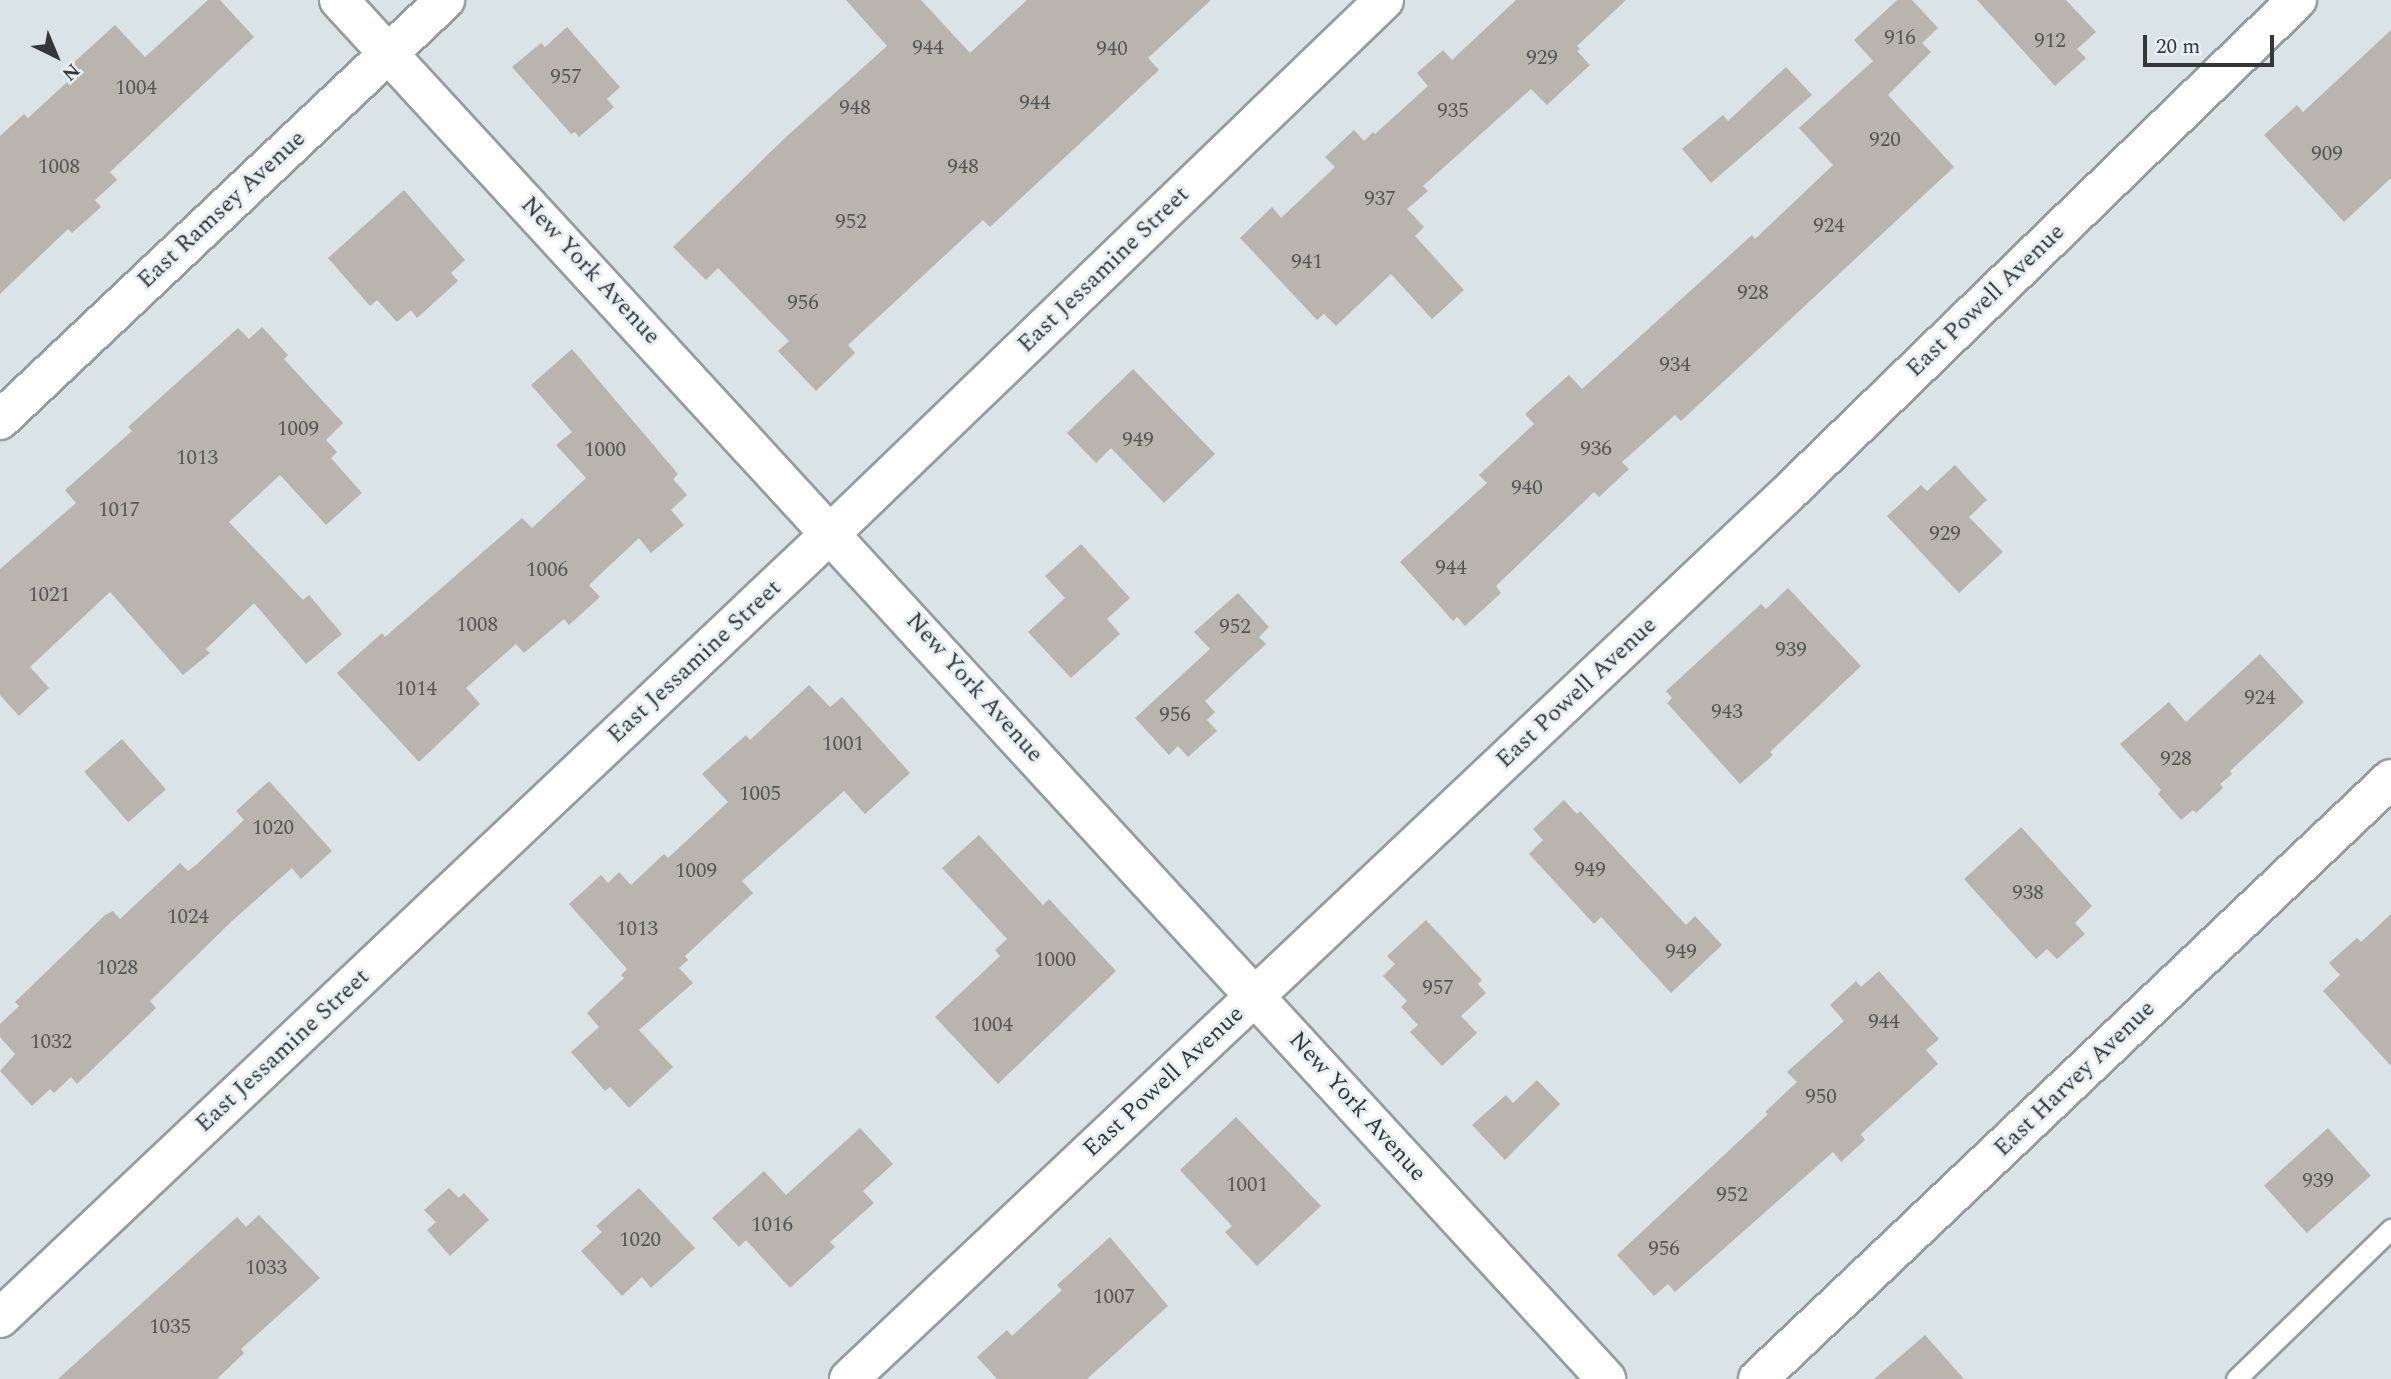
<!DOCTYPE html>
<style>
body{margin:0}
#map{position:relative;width:2391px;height:1379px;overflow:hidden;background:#dae3e6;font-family:Spectral,serif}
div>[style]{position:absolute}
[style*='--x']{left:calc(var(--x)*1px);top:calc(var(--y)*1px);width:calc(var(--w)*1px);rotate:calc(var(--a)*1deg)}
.building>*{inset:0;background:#b9b5ae;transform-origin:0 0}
.roads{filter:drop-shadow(2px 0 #949c9f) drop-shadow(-2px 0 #949c9f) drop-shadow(0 2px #949c9f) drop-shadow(0 -2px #949c9f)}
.lane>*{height:19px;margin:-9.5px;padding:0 9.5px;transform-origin:9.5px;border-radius:9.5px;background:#fff}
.street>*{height:38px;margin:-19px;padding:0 19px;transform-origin:19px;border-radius:19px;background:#fff}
span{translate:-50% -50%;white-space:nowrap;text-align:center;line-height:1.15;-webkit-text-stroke:6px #e7f0f4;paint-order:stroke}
.number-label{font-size:21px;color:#545656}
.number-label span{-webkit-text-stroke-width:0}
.street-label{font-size:24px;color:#333738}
.north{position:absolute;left:21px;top:21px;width:70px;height:70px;-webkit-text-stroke:5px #e7f0f4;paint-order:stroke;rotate:137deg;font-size:19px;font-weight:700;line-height:28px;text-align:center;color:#333738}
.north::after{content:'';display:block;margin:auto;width:24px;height:32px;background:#333738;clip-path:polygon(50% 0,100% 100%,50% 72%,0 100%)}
.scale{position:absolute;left:2143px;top:35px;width:131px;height:32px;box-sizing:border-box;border:4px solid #333738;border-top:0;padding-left:9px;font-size:21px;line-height:24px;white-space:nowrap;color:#333738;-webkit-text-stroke:5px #e7f0f4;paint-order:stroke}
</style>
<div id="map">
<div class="building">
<i style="clip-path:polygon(208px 0,220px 0,254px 37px,110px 172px,117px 180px,95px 200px,101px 207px,72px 233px,68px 229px,0 294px,0 136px,24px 114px,28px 118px,77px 73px,71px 65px,115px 25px,145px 57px)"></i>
<i style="clip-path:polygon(846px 0,921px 0,970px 53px,1027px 0,1211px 0,1148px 58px,1159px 70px,990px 227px,983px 220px,899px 298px,848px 345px,855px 353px,816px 391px,778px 351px,789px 341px,718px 268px,706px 280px,673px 247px,786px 137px,887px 46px)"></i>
<i style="clip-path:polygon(1516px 0,1626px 0,1577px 46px,1580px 49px,1577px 51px,1590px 65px,1547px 105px,1531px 89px,1423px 186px,1428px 191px,1407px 209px,1424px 227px,1415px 236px,1464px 290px,1432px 319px,1391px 274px,1336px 326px,1324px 314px,1317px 320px,1240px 238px,1272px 207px,1281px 218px,1335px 167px,1325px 157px,1354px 130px,1364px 141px,1373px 132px,1375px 134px,1428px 86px,1417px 73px,1443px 50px,1452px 60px)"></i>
<i style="clip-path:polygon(1897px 0,1912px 0,1938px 28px,1922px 43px,1931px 52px,1888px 95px,1954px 167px,1681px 421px,1675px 415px,1622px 462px,1629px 469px,1599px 497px,1594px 492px,1496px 586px,1501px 593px,1465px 626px,1457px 617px,1453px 621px,1400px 562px,1487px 483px,1479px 475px,1534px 424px,1525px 414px,1569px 375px,1582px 389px,1752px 235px,1755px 239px,1833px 165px,1799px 128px,1873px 61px,1854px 40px)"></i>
<i style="clip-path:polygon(1977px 0,2066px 0,2096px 32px,2077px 49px,2086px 58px,2055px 86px)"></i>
<i style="clip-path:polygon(567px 27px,620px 87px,607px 99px,614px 107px,579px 137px,575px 132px,571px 134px,512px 67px,541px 43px,545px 47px)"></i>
<i style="clip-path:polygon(2391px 30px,2391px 178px,2344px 222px,2264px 135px,2297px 105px,2303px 112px)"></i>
<i style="clip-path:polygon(1786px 67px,1812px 95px,1711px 183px,1682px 149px,1723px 115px,1728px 121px)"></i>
<i style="clip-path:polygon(404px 190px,465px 260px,451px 273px,458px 281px,417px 318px,411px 310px,397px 322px,377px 300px,370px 306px,328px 258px)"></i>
<i style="clip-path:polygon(262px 327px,288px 355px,284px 359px,343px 423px,326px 440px,337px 452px,331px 458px,362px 493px,326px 525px,280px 475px,229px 522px,303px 600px,309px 595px,342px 634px,306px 664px,254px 603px,206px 649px,210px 653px,183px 675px,110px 592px,30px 667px,49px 688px,19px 716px,0 695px,0 569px,76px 503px,65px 490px,132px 431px,128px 427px,160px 398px,238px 328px,249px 339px)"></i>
<i style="clip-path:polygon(572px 349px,678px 474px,673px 479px,687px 495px,671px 510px,684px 525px,651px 553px,639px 538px,589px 585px,600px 597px,569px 625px,564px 619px,524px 653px,516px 644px,466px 688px,480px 704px,419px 762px,337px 673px,382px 633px,385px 637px,522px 518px,532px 528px,586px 478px,556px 445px,572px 432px,531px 385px)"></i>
<i style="clip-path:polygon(1133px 369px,1215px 454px,1164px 503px,1111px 448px,1096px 463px,1067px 433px)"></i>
<i style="clip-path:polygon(1955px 465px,1987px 500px,1969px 517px,2003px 552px,1959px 593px,1887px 516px,1921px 485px,1927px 491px)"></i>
<i style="clip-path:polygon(1081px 544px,1130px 598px,1107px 619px,1120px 634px,1071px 678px,1028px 632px,1065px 598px,1045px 576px)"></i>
<i style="clip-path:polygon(1788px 588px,1861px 666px,1770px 752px,1773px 755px,1740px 784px,1667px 703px,1672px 698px,1666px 691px,1761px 604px,1766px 609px)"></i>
<i style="clip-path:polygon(1238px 593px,1269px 627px,1259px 637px,1266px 644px,1205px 701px,1215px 712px,1207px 720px,1217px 731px,1188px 757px,1178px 746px,1169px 755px,1135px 718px,1210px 649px,1194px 632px)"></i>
<i style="clip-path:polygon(2260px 654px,2304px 702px,2230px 771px,2232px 774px,2220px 784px,2223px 788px,2196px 813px,2193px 810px,2181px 820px,2158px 794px,2161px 790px,2120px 744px,2169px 702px,2186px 722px)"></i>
<i style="clip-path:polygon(809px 685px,830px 707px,842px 697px,910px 773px,865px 814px,844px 791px,742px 881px,753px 893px,685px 956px,688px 960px,679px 968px,693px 983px,639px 1030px,673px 1067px,629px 1108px,610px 1087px,605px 1091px,571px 1052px,599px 1027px,587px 1013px,624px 978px,621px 975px,627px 969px,569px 904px,601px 875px,608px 883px,619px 872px,631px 885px,664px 854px,668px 858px,728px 802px,702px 774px,746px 735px,750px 740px)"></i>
<i style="left:122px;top:739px;width:67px;height:50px;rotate:49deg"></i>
<i style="clip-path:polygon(269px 781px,332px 851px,301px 879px,292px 868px,232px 921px,150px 1001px,156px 1008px,77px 1084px,71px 1077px,54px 1093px,50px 1089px,32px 1106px,0 1071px,15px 1054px,0 1037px,0 1024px,19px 1006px,15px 1002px,105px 915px,113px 911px,120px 919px,180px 863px,188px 871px,196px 865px,244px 820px,236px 811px)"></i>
<i style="clip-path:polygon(1564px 800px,1577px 814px,1580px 811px,1686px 925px,1695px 916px,1722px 945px,1671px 993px,1601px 917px,1594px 924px,1529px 854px,1543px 840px,1533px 829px)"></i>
<i style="clip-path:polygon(2021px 827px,2092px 906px,2075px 923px,2085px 934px,2057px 959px,2047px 949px,2036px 959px,1964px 879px)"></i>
<i style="clip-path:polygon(979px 835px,1043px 905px,1049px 899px,1116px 971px,998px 1084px,935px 1017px,1000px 956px,995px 950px,1007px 939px,942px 868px)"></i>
<i style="clip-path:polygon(2391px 914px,2391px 1066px,2323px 991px,2340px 975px,2329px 963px,2357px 938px,2361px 942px)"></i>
<i style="clip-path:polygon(1426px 920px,1482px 980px,1478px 984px,1486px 993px,1461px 1016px,1477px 1033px,1442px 1066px,1410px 1032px,1418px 1025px,1401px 1007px,1407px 1001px,1383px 976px,1395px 964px,1387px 956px)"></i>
<i style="clip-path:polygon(1879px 971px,1939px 1039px,1926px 1050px,1938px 1064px,1861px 1134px,1865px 1140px,1841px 1162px,1833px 1152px,1675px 1292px,1668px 1284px,1654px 1296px,1617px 1255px,1768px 1114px,1765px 1112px,1797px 1082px,1787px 1072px,1844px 1021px,1830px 1005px,1856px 981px,1861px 987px)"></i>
<i style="clip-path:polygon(1537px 1080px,1560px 1104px,1505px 1160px,1472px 1125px,1506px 1095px,1513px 1103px)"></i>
<i style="clip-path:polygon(1236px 1117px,1321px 1206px,1257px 1266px,1225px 1232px,1232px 1226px,1180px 1170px)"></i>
<i style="clip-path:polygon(860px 1128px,893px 1164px,863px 1191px,874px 1203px,830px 1242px,835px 1247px,790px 1288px,746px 1240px,739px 1247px,712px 1218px,764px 1171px,786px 1195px)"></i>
<i style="left:2328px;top:1128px;width:64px;height:86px;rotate:48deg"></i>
<i style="clip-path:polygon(449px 1188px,459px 1198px,464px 1193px,489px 1220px,450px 1256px,427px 1230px,436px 1222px,424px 1210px)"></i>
<i style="clip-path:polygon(639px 1188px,695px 1248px,651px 1288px,642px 1277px,622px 1296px,581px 1251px,602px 1232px,596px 1226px)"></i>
<i style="clip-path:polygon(259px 1215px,320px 1278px,241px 1349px,244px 1353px,217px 1379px,58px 1379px,237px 1217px,246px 1227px)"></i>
<i style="clip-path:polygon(1110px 1237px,1168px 1306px,1087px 1379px,997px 1379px,977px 1357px,1007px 1330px,1012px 1336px,1062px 1290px,1057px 1285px)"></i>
<i style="clip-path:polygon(1925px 1335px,1964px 1379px,1874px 1379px)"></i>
</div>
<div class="roads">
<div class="lane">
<i style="--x:2236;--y:1379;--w:216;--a:-44.1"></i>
</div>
<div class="street">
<i style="--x:339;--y:0;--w:1873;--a:47.42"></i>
<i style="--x:0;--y:420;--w:612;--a:-43.34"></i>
<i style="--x:0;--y:1318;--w:1143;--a:-43.37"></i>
<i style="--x:831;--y:533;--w:768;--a:-43.94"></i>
<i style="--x:849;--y:1379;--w:1290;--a:-43.33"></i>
<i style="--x:1787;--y:494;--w:710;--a:-44.09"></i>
<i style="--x:1758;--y:1379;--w:872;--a:-43.47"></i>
</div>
</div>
<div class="number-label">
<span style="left:1900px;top:38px">916</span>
<span style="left:2050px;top:41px">912</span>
<span style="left:928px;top:48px">944</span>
<span style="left:1112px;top:49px">940</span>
<span style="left:1542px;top:58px">929</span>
<span style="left:566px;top:77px">957</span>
<span style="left:136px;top:88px">1004</span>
<span style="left:1035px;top:103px">944</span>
<span style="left:855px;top:108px">948</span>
<span style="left:1453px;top:111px">935</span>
<span style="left:1885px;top:140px">920</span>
<span style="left:2327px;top:154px">909</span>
<span style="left:59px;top:167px">1008</span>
<span style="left:963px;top:167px">948</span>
<span style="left:1380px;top:199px">937</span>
<span style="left:851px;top:222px">952</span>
<span style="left:1829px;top:226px">924</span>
<span style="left:1307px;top:262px">941</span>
<span style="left:1753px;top:293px">928</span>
<span style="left:803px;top:303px">956</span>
<span style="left:1675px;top:365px">934</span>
<span style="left:298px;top:429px">1009</span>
<span style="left:1138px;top:440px">949</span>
<span style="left:1596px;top:449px">936</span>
<span style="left:605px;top:450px">1000</span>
<span style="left:197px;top:458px">1013</span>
<span style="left:1527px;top:488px">940</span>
<span style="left:119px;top:510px">1017</span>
<span style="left:1945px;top:534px">929</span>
<span style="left:1451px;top:568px">944</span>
<span style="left:547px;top:570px">1006</span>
<span style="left:49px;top:595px">1021</span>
<span style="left:477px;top:625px">1008</span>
<span style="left:1235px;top:627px">952</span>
<span style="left:1791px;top:650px">939</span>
<span style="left:416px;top:689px">1014</span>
<span style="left:2260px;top:698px">924</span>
<span style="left:1727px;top:712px">943</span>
<span style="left:1175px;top:715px">956</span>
<span style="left:843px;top:744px">1001</span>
<span style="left:2176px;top:759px">928</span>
<span style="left:760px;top:794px">1005</span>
<span style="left:273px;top:828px">1020</span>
<span style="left:1590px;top:870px">949</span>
<span style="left:696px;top:871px">1009</span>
<span style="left:2028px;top:893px">938</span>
<span style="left:188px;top:917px">1024</span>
<span style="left:637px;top:929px">1013</span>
<span style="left:1681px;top:952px">949</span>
<span style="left:1055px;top:960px">1000</span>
<span style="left:117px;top:968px">1028</span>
<span style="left:1438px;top:988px">957</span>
<span style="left:1884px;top:1022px">944</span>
<span style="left:992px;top:1025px">1004</span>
<span style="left:51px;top:1042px">1032</span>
<span style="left:1821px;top:1097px">950</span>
<span style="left:2318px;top:1181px">939</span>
<span style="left:1247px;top:1185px">1001</span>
<span style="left:1732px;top:1195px">952</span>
<span style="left:772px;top:1225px">1016</span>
<span style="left:640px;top:1240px">1020</span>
<span style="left:1664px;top:1249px">956</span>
<span style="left:266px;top:1268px">1033</span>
<span style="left:1114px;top:1297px">1007</span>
<span style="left:170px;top:1327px">1035</span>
</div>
<div class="street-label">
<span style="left:222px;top:210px;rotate:-43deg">East Ramsey Avenue</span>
<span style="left:1104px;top:270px;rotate:-44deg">East Jessamine Street</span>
<span style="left:590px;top:271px;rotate:47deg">New York Avenue</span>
<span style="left:1986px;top:301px;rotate:-44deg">East Powell Avenue</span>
<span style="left:695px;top:662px;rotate:-43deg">East Jessamine Street</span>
<span style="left:974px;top:688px;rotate:48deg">New York Avenue</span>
<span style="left:1577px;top:693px;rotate:-43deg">East Powell Avenue</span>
<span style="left:283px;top:1051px;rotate:-43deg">East Jessamine Street</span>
<span style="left:2075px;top:1079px;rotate:-44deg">East Harvey Avenue</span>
<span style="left:1164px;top:1082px;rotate:-43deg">East Powell Avenue</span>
<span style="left:1357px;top:1107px;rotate:48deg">New York Avenue</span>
</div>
<div class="north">N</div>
<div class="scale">20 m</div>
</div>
